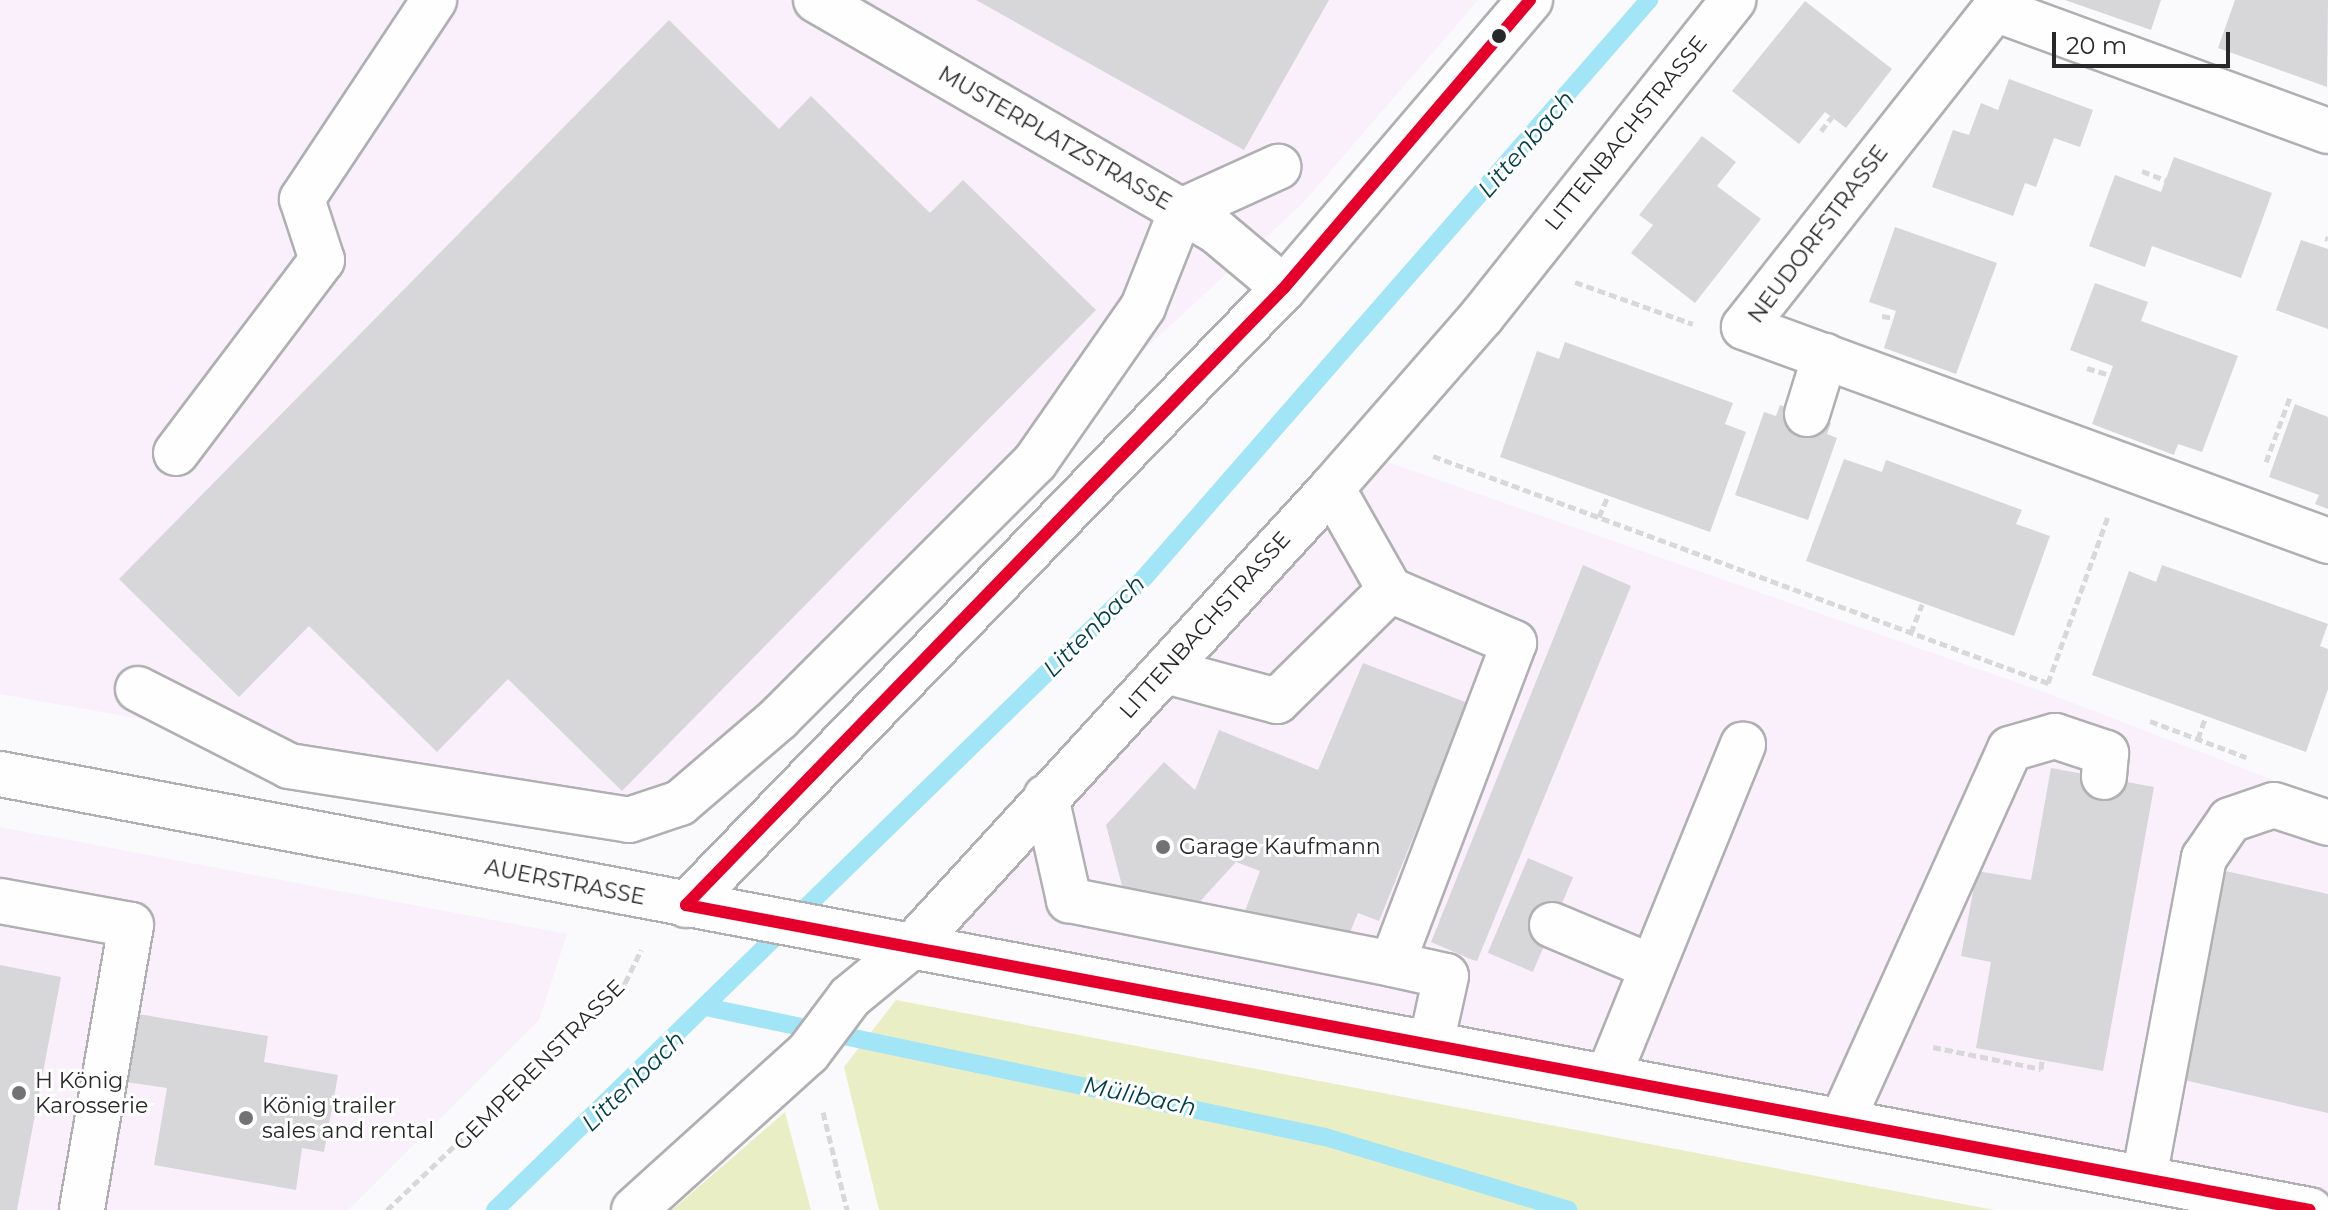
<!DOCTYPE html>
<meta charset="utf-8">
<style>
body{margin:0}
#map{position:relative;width:2328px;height:1210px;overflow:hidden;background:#faf9fc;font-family:Montserrat,sans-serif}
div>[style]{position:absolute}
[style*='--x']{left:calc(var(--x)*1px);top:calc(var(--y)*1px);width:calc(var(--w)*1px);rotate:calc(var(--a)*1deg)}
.industrial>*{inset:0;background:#f9f0fc}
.green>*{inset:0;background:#eaeec4}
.stream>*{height:18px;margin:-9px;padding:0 9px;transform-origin:9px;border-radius:9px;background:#a2e5f7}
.building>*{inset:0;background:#d7d6d9;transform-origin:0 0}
.path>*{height:5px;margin-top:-2.5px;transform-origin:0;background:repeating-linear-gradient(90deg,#d8d8d9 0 8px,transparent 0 12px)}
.roads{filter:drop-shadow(2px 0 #b0afb2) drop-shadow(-2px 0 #b0afb2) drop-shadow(0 2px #b0afb2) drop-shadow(0 -2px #b0afb2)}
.minor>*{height:44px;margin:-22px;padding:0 22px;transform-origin:22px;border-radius:22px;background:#fefeff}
.major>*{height:44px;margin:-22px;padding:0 22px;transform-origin:22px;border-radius:22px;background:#fefeff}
.bus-1>*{height:12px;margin:-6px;padding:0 6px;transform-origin:6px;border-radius:6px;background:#e4002b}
.dots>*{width:22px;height:22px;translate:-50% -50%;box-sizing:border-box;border:4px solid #fff;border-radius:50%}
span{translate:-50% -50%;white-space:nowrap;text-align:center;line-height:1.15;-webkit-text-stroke:6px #fff;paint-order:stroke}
.street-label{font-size:22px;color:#282829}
.poi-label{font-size:22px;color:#282829}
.left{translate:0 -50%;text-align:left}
.water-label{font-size:24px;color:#003e4b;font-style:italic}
.scale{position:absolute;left:2052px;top:32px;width:178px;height:36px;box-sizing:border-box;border:4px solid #282829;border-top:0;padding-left:10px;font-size:24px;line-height:28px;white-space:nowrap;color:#282829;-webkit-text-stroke:6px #fff;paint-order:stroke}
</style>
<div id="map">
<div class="industrial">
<i style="clip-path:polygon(0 0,1478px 0,1303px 203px,647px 809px,0 694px)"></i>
<i style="clip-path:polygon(1359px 452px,2047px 693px,2328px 801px,2328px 1210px,912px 946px)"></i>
<i style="clip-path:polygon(0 827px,567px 934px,539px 1020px,348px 1210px,0 1210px)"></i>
</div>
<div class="green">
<i style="clip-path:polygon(896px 1000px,1994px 1210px,879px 1210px,844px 1067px)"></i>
<i style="clip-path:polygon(785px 1112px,811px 1210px,672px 1210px)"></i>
</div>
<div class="stream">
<i style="--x:706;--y:1007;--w:633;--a:11.86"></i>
<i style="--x:1325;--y:1137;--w:254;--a:16.7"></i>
<i style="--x:495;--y:1210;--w:906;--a:-44.24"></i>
<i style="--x:1144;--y:578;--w:768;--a:-48.86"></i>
</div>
<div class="building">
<i style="clip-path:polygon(976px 0,1329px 0,1244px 150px)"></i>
<i style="clip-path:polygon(2065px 0,2161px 0,2151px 30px)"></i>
<i style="clip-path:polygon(2235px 0,2328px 0,2327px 87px,2218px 48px)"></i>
<i style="clip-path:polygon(1805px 1px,1892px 69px,1846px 128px,1825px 112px,1799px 144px,1732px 91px)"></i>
<i style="clip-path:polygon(669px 20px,779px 129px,811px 96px,930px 213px,963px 180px,1096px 310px,622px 791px,508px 679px,437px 752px,309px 626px,239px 697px,119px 579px)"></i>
<i style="clip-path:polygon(2009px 79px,2093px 110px,2080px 147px,2054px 138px,2036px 187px,2025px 183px,2013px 216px,1932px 187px,1953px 130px,1969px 135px,1981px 103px,1998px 110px)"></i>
<i style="clip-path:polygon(1702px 136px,1736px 162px,1717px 186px,1761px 219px,1695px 303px,1631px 253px,1653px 225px,1639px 215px)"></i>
<i style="clip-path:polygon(2174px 157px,2272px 193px,2241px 278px,2152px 246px,2145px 267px,2089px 246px,2115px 175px,2161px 192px)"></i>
<i style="clip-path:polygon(1895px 227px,1997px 263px,1956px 374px,1884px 348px,1896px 311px,1869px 302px)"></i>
<i style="clip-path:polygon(2301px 240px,2328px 249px,2328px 329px,2276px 310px)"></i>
<i style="clip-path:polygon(2095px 283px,2148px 302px,2141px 321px,2238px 356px,2202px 452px,2178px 444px,2174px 455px,2092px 424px,2113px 366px,2070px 350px)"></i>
<i style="clip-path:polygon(1565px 342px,1733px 403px,1725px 424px,1746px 432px,1710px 532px,1500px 457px,1537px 351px,1559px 359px)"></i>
<i style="clip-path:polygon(2295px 404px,2328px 417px,2328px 509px,2315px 504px,2319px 495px,2269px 477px)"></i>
<i style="clip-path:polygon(1780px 405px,1831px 423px,1827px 434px,1837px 438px,1808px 520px,1735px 495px,1764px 412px,1776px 416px)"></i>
<i style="clip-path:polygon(1844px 459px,1882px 472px,1886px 460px,2022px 510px,2016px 524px,2050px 536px,2014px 636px,1806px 561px)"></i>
<i style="clip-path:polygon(1583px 565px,1631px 586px,1477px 961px,1470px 959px,1431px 942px)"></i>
<i style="clip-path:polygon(2162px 565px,2328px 624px,2320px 646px,2328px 649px,2328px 689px,2306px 752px,2092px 675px,2129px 571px,2156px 582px)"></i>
<i style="clip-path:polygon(1363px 663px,1468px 703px,1379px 921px,1358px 913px,1337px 964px,1239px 927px,1260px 871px,1236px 862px,1193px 909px,1125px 897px,1106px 825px,1164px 762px,1195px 790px,1219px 730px,1318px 770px)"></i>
<i style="clip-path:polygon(2051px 768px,2154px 787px,2103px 1071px,1976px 1048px,1991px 962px,1961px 956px,1977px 871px,2031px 880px)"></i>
<i style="left:1528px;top:858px;width:49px;height:103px;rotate:23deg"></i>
<i style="clip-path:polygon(2221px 870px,2328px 894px,2328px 1113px,2175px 1078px)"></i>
<i style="clip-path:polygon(0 965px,61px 977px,17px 1210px,0 1210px)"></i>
<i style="clip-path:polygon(138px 1014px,268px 1036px,264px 1062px,338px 1075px,324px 1152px,302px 1148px,296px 1190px,154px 1165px,167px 1088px,126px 1082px)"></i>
</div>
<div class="path">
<i style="--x:1821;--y:131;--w:18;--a:-52"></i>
<i style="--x:2142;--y:171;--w:26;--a:21"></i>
<i style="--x:2325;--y:238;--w:3;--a:18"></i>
<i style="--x:1575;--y:282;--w:125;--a:19.6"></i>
<i style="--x:1882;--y:316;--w:12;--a:9"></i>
<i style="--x:2087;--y:368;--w:24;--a:17"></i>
<i style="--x:1433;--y:456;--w:656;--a:20.26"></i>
<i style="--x:2048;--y:683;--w:177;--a:-70.2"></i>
<i style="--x:2266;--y:462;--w:69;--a:-69.7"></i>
<i style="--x:1599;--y:517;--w:23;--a:-67"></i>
<i style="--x:1911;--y:633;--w:31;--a:-69"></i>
<i style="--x:2150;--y:721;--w:103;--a:20.6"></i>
<i style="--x:2198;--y:739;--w:24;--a:-71"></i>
<i style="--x:1933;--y:1047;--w:110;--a:11.5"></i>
<i style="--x:2041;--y:1069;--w:8;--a:-83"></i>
<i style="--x:823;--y:1112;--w:101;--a:76.2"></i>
<i style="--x:387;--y:1210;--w:329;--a:-43.6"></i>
<i style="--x:625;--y:983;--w:37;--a:-64"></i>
</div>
<div class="roads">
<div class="minor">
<i style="--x:816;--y:0;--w:461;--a:30"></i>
<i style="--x:1215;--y:230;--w:90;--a:40"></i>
<i style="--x:2328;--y:131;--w:355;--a:-159.9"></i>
<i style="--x:1995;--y:9;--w:405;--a:128.3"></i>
<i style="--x:1744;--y:327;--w:622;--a:20.12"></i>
<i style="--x:1807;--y:414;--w:61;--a:-72.8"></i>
<i style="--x:176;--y:453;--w:242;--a:-52.9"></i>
<i style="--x:322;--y:260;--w:64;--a:-108.2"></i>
<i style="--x:302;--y:199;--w:239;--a:-56.4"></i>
<i style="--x:1332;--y:488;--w:117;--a:60.4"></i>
<i style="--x:1166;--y:671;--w:115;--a:15.1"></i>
<i style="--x:1277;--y:701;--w:158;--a:-44.5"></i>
<i style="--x:1390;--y:590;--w:135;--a:23.1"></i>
<i style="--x:1514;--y:643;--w:343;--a:110.8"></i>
<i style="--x:1392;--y:964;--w:55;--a:12.5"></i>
<i style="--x:1446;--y:976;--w:70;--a:102.4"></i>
<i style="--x:138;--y:689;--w:169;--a:27"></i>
<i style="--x:289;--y:766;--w:344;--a:9"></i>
<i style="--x:629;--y:820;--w:54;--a:-18.4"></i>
<i style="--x:680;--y:803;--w:130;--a:-40.6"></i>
<i style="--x:779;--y:718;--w:362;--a:-45"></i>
<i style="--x:1035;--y:462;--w:189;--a:-55.1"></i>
<i style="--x:1143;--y:307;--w:103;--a:-68.4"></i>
<i style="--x:1181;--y:211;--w:107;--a:-24.4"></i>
<i style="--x:1046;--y:797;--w:106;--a:77.4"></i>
<i style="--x:1069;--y:900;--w:329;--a:11.2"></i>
<i style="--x:0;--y:901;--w:133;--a:10.4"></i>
<i style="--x:131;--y:925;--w:289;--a:99.8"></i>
<i style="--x:686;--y:905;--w:859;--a:-45.9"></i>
<i style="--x:1284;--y:288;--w:379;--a:-49.5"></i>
<i style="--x:1552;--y:925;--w:108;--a:22.8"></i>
<i style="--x:1608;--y:1077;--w:359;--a:-67.9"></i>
<i style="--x:1842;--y:1121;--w:408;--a:-65.7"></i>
<i style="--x:2010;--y:749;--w:47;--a:-16.1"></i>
<i style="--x:2055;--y:736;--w:54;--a:18.4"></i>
<i style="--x:2106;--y:753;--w:24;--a:95"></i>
<i style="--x:2144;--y:1178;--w:326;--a:-79.4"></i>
<i style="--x:2204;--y:858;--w:46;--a:-55.6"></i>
<i style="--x:2230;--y:820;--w:46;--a:-18.8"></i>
<i style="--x:2274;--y:805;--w:57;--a:18.4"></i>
<i style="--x:634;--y:1210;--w:234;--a:-42.1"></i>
<i style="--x:808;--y:1053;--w:70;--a:-53.1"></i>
<i style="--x:850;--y:997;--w:80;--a:-39.4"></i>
<i style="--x:912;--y:946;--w:621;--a:-47.48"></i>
<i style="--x:1332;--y:488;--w:228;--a:-48.9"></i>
<i style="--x:1482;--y:316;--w:404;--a:-51.5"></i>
</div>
<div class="major">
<i style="--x:0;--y:774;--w:2351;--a:10.69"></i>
</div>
</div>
<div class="bus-1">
<i style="--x:686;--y:905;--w:1652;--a:10.64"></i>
<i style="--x:686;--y:905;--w:859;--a:-45.9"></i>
<i style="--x:1284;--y:288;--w:379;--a:-49.5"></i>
</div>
<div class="dots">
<i style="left:1499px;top:36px;background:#282829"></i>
<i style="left:1163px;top:847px;background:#727173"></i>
<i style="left:19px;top:1093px;background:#727173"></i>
<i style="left:246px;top:1118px;background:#727173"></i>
</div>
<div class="street-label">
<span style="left:1626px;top:133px;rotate:-51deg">LITTENBACHSTRASSE</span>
<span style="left:1055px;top:138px;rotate:30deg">MUSTERPLATZSTRASSE</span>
<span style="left:1818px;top:234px;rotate:-53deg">NEUDORFSTRASSE</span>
<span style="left:1205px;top:625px;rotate:-48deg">LITTENBACHSTRASSE</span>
<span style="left:565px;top:882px;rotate:11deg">AUERSTRASSE</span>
<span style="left:539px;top:1065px;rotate:-45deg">GEMPERENSTRASSE</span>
</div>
<div class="poi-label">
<span class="left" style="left:1179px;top:847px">Garage Kaufmann</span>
<span class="left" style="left:35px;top:1093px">H König<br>Karosserie</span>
<span class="left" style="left:262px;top:1118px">König trailer<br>sales and rental</span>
</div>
<div class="water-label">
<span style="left:1526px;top:144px;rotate:-49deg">Littenbach</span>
<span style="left:1094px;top:626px;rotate:-45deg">Littenbach</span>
<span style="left:633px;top:1081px;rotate:-44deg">Littenbach</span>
<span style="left:1140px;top:1096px;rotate:12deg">Mülibach</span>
</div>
<div class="scale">20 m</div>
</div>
